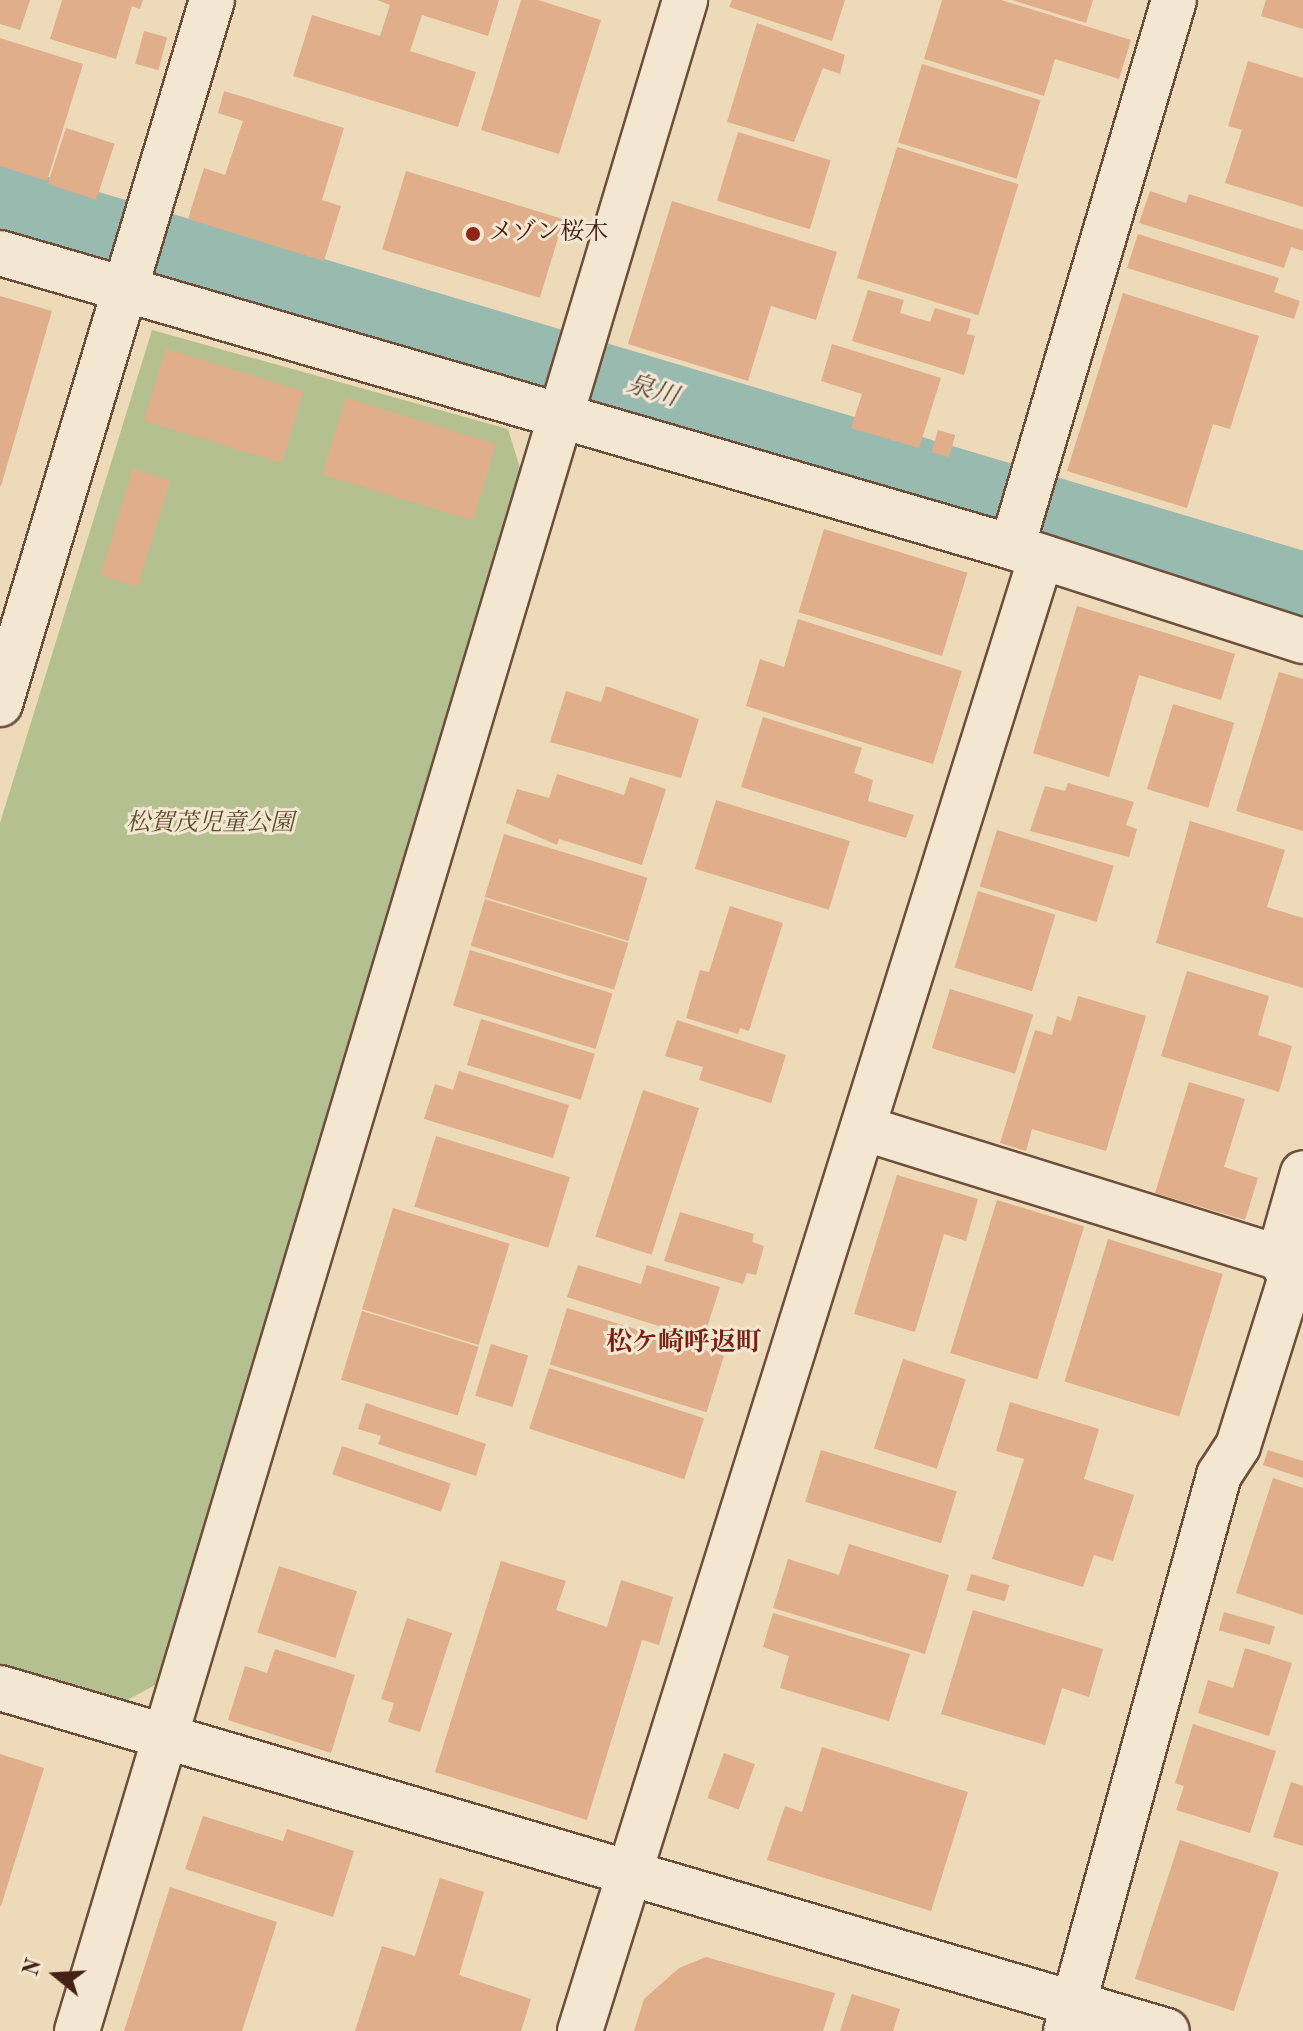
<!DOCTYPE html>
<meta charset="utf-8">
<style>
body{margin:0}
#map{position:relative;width:1303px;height:2031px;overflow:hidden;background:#eddab9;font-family:"Old Standard TT","Noto Serif JP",serif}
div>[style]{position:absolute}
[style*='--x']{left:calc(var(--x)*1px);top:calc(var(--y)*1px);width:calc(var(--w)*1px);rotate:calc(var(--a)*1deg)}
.green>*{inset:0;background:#b5c091}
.canal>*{height:68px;margin:-34px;padding:0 34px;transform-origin:34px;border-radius:34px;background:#99bbaf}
.building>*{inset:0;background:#e0ae8a;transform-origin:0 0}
.roads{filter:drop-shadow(2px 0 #6e4f3c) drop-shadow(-2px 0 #6e4f3c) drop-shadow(0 2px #6e4f3c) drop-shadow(0 -2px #6e4f3c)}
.minor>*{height:44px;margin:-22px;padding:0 22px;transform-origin:22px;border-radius:22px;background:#f3e7d2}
.dots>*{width:22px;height:22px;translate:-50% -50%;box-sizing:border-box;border:4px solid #f3e7d2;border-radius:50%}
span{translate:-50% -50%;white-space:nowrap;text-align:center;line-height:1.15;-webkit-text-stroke:6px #f3e7d2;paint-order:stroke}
.poi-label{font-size:24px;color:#432113}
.left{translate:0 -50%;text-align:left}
.park-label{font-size:24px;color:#604932;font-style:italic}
.water-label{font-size:26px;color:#58483a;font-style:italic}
.neighbourhood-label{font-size:26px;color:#7a1f14;font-weight:700}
.north{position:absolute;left:16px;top:1935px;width:80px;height:80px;-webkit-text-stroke:6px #f3e7d2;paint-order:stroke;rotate:288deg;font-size:22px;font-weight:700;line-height:32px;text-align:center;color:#432113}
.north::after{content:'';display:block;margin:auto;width:28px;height:36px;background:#432113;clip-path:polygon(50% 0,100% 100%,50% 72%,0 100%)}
</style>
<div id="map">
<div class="green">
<i style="clip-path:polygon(152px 330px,508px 429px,525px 484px,157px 1684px,122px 1703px,0 1666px,0 823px)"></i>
</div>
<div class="canal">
<i style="--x:0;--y:198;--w:1360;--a:16.58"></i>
</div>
<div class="building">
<i style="clip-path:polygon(0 0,30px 0,20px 30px,0 24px)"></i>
<i style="clip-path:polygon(62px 0,143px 0,140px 9px,132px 6px,116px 59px,50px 39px)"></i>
<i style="clip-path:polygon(377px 0,499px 0,488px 36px,422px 15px,410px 51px,476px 72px,458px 127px,293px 76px,312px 15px,380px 36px,390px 5px)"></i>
<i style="clip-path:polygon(521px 0,538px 0,601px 20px,559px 154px,481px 130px)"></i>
<i style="clip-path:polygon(732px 0,845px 0,832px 41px,729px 7px)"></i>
<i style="clip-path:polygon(942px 0,1001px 0,1131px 40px,1119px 79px,1055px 59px,1044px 96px,924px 59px)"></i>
<i style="clip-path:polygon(1012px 0,1093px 0,1086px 23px)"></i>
<i style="clip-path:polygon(1266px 0,1303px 0,1303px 29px,1261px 16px)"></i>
<i style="clip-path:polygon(757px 23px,845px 55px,840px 74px,823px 68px,794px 142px,727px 122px)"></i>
<i style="left:144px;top:31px;width:24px;height:34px;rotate:15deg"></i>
<i style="clip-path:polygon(0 38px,83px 64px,47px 181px,0 166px)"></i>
<i style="clip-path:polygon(1248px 61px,1303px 78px,1303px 207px,1225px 183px,1242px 130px,1228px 126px)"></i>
<i style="left:922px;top:64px;width:124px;height:82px;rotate:17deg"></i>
<i style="clip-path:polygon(224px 91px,344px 128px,322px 200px,341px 206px,324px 261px,188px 219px,204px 168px,225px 175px,243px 121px,218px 113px)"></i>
<i style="left:66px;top:128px;width:51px;height:59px;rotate:18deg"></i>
<i style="left:738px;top:132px;width:97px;height:72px;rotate:17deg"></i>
<i style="left:897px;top:147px;width:127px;height:137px;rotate:17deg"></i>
<i style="left:406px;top:171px;width:165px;height:82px;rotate:17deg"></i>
<i style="clip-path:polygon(1150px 191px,1186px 203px,1189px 194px,1303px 230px,1303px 251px,1291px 247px,1284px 268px,1139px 223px)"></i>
<i style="clip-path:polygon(672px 201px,837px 252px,816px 320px,771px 306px,748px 381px,628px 344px)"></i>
<i style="clip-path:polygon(1138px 234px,1279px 278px,1274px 292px,1300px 301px,1294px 319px,1127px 268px)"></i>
<i style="clip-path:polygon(868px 290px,904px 300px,900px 313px,930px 322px,935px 308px,971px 319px,967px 334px,975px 336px,964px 375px,852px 341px)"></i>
<i style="clip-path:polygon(1123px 293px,1259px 336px,1230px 429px,1213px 424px,1187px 508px,1067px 471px)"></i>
<i style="clip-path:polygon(0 296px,52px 311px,1px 486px,0 486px)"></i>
<i style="clip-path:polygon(832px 344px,941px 378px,919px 448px,851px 428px,862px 394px,821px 381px)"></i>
<i style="left:166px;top:349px;width:144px;height:75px;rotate:17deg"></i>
<i style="left:346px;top:398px;width:157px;height:80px;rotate:17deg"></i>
<i style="left:938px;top:430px;width:18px;height:23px;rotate:16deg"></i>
<i style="left:133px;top:469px;width:39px;height:111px;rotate:17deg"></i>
<i style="left:824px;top:529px;width:150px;height:87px;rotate:17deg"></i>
<i style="clip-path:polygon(1077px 606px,1235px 654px,1221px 700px,1139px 675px,1109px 777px,1033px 753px)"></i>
<i style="clip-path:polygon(798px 619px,962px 671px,933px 764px,746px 706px,760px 659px,784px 667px)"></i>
<i style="clip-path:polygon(1279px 672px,1303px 679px,1303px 831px,1236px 811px)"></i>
<i style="clip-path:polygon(606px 686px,699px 719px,681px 778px,550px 742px,566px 691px,601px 702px)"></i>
<i style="left:1173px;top:704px;width:64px;height:89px;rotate:17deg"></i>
<i style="clip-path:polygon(763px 717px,862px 748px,854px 773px,873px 780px,868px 801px,914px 815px,906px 838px,741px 787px)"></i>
<i style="clip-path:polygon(557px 774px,624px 795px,630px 777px,666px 789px,642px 865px,559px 839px,557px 845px,506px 823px,517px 789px,549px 798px)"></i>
<i style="clip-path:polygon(1068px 783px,1134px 802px,1126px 825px,1137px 829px,1129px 857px,1030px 831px,1045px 786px,1065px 791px)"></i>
<i style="left:716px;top:800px;width:140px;height:72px;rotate:17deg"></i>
<i style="clip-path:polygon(1190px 821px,1285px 850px,1267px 907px,1303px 918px,1303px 988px,1156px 943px)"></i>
<i style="left:997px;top:830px;width:122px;height:59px;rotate:17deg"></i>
<i style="left:504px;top:834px;width:150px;height:66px;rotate:17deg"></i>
<i style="left:978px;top:891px;width:81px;height:80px;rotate:17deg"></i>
<i style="left:485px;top:899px;width:150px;height:49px;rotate:17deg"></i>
<i style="clip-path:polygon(730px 906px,783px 923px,749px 1031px,740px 1028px,738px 1034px,686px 1018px,700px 970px,709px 972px)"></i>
<i style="left:470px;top:950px;width:149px;height:58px;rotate:17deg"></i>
<i style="clip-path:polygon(1187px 971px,1269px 996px,1258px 1035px,1292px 1046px,1279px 1092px,1161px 1056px)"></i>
<i style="left:950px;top:989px;width:87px;height:62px;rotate:17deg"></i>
<i style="clip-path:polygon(1078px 996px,1146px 1016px,1106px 1151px,1032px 1129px,1026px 1151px,1000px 1143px,1035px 1030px,1052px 1035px,1057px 1016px,1071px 1021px)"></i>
<i style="left:481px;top:1019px;width:119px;height:48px;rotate:17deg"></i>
<i style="clip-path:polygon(677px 1020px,786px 1055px,771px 1103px,699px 1080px,703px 1067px,665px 1056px)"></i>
<i style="clip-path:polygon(459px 1071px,569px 1105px,553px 1158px,424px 1119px,435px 1084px,453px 1090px)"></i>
<i style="clip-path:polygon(1189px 1082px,1245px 1099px,1224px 1167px,1258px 1178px,1245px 1220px,1155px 1193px)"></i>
<i style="left:643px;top:1090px;width:59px;height:154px;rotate:18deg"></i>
<i style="left:436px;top:1136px;width:140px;height:74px;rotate:17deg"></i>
<i style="clip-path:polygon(897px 1175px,978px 1199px,966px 1241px,944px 1234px,915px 1332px,854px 1314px)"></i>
<i style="left:997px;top:1200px;width:91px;height:160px;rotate:17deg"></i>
<i style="left:393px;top:1208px;width:122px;height:106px;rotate:17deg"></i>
<i style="clip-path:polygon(680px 1212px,754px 1234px,752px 1242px,764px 1246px,756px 1275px,747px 1273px,743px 1284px,664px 1261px)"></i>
<i style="left:1108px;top:1239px;width:120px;height:149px;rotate:17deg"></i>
<i style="clip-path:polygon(578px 1265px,641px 1284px,647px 1265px,720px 1287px,703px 1340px,567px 1297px)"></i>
<i style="left:567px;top:1308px;width:164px;height:59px;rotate:17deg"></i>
<i style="left:362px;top:1311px;width:122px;height:72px;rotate:17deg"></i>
<i style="left:491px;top:1344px;width:39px;height:54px;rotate:17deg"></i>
<i style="left:903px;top:1359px;width:66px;height:94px;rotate:18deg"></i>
<i style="left:549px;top:1368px;width:163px;height:64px;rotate:18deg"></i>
<i style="clip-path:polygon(1010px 1402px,1099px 1429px,1084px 1479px,1134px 1495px,1113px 1561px,1094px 1555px,1083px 1587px,992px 1559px,1024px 1459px,996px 1451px)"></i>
<i style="clip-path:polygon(366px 1403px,486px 1444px,476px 1476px,378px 1444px,381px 1436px,358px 1429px)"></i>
<i style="left:342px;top:1446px;width:115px;height:30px;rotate:19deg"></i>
<i style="left:821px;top:1450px;width:142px;height:54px;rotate:17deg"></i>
<i style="clip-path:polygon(1268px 1450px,1303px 1461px,1303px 1478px,1263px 1465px)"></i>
<i style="clip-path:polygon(1273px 1478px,1303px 1488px,1303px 1615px,1236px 1593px)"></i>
<i style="clip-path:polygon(849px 1544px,949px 1575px,925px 1654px,773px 1608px,788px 1559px,839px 1575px)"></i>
<i style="clip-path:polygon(501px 1561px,566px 1581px,556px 1610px,607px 1627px,621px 1580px,673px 1597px,659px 1645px,642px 1640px,587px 1820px,435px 1772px)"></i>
<i style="left:279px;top:1566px;width:82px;height:70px;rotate:18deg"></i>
<i style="left:971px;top:1574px;width:40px;height:17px;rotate:16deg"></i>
<i style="clip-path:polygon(973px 1610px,1103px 1649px,1089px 1697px,1062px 1688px,1045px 1745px,941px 1714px)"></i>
<i style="left:1224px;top:1612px;width:53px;height:19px;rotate:16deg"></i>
<i style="clip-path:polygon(773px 1613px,910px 1654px,889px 1721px,780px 1688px,789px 1656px,763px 1647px)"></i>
<i style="clip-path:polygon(407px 1618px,452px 1633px,420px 1732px,388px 1722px,394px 1703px,381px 1699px)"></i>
<i style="clip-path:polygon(1245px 1648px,1292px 1663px,1269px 1736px,1198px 1713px,1208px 1680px,1233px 1688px)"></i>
<i style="clip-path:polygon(275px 1649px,355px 1675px,331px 1753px,228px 1720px,245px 1666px,267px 1673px)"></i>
<i style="clip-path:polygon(1193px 1724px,1276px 1751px,1250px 1833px,1176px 1810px,1184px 1786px,1175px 1783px)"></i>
<i style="clip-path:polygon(822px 1747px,968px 1792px,931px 1911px,767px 1860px,785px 1806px,802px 1812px)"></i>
<i style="left:724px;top:1753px;width:33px;height:48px;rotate:20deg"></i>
<i style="clip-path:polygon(0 1754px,44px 1768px,1px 1906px,0 1906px)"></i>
<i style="clip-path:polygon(1291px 1782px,1303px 1786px,1303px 1846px,1273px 1837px)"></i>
<i style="clip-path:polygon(203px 1816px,283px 1841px,287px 1829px,354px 1851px,333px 1917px,185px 1869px)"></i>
<i style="left:1180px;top:1840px;width:104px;height:146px;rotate:18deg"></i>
<i style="clip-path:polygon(440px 1878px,484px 1892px,459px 1975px,531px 1999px,521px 2031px,355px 2031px,382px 1946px,415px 1956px)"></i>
<i style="clip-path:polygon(170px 1887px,277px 1922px,242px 2031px,124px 2031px)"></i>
<i style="clip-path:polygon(706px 1957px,835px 1993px,823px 2031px,634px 2031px,644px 1999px,679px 1968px)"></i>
<i style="clip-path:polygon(852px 1994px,900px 2009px,893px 2031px,840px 2031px)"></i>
</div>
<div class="roads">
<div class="minor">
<i style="--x:0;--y:253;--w:1054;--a:16.2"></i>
<i style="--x:1012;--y:547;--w:306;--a:17.9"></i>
<i style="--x:1012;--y:547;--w:570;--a:-73.5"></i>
<i style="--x:0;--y:704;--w:735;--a:-73.24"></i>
<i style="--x:863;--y:1128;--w:461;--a:17.3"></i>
<i style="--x:0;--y:1688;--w:1216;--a:16.38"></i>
<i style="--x:77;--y:2031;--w:2120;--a:-73.33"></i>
<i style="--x:580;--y:2031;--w:1544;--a:-72.63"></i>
<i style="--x:1066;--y:2031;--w:577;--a:-74.61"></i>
<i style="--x:1219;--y:1475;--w:35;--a:-57"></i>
<i style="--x:1238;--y:1446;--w:177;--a:-72.6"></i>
<i style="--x:1291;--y:1277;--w:23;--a:-121"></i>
<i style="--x:1279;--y:1257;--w:87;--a:-74.1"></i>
</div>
</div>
<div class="dots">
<i style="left:473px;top:234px;background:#8f2418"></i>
</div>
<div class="poi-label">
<span class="left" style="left:489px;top:234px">メゾン桜木</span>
</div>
<div class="park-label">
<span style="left:210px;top:825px">松賀茂児童公園</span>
</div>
<div class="water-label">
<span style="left:652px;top:392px;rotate:17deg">泉川</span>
</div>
<div class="neighbourhood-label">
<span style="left:684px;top:1344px">松ケ崎呼返町</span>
</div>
<div class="north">N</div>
</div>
